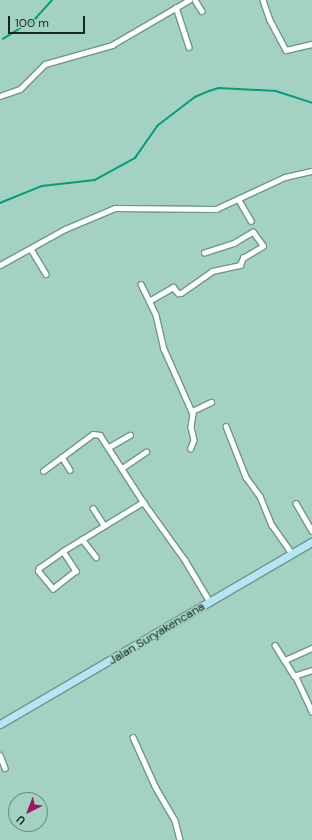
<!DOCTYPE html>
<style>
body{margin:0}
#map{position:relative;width:312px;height:840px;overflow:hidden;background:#a4d2c2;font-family:"DM Sans",sans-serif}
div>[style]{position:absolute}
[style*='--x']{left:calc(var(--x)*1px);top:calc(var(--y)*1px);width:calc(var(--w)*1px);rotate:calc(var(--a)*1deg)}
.stream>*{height:1.5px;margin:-0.75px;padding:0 0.75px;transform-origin:0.75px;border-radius:0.75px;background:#029e7d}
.roads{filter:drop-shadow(1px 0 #6c9888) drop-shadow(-1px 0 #6c9888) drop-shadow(0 1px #6c9888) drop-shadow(0 -1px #6c9888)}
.street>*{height:4.5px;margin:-2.25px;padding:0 2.25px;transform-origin:2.25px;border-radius:2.25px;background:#fff}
.secondary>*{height:7px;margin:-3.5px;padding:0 3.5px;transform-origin:3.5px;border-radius:3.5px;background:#b6e6f6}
span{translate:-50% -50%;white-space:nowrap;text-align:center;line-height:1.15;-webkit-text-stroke:3px #a4d2c2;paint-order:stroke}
.street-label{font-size:12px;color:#162822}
.north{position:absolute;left:8px;top:792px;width:40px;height:40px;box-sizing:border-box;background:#a4d2c2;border:1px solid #6b8e82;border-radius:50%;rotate:222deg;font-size:11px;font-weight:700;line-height:16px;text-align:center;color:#162822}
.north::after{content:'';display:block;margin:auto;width:14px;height:18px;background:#9e1767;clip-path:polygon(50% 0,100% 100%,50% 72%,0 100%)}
.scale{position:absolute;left:8px;top:16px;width:77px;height:18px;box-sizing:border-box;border:2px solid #162822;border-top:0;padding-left:5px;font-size:12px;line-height:14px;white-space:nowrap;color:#162822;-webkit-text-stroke:3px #a4d2c2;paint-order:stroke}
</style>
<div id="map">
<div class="stream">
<i style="--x:3;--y:39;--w:39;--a:-32"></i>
<i style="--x:36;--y:18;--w:24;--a:-48"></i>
<i style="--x:0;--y:203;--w:45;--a:-22"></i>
<i style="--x:42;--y:186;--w:53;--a:-6.5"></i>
<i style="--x:95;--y:180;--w:46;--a:-28.8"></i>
<i style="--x:135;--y:158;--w:39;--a:-55"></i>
<i style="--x:157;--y:126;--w:48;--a:-37.3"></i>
<i style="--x:195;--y:97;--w:15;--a:-23"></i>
<i style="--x:209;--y:91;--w:10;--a:-17"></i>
<i style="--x:219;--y:88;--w:57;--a:3"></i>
<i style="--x:276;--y:91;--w:38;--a:18"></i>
</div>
<div class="roads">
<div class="street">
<i style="--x:195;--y:0;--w:13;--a:58"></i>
<i style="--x:263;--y:0;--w:21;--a:71"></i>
<i style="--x:270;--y:20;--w:34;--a:62"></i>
<i style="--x:286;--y:50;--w:27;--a:-13"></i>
<i style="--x:176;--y:7;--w:42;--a:72"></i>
<i style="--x:0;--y:96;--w:21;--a:-19"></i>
<i style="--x:20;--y:89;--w:35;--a:-45"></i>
<i style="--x:45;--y:64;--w:70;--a:-15.8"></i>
<i style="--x:112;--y:45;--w:89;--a:-30.3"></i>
<i style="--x:239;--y:200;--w:24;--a:60"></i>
<i style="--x:31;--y:249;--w:29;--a:59"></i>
<i style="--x:0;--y:265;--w:74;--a:-29"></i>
<i style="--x:65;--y:229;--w:54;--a:-22.8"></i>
<i style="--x:115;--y:208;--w:101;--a:0.6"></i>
<i style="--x:216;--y:209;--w:76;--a:-24.9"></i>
<i style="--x:285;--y:177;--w:28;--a:-13"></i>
<i style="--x:141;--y:284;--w:34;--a:64"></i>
<i style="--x:156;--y:315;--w:35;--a:77"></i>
<i style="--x:164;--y:349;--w:71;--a:66"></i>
<i style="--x:193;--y:414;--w:13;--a:99"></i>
<i style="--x:191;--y:427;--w:13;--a:77"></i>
<i style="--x:194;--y:440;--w:9;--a:111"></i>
<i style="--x:149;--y:301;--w:28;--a:-30"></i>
<i style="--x:173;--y:287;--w:8;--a:50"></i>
<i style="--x:178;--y:293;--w:3;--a:0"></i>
<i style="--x:181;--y:293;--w:38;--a:-35"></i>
<i style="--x:212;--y:271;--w:29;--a:-12"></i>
<i style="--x:240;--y:265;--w:8;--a:-67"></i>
<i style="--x:243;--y:258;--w:23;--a:-31"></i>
<i style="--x:263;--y:246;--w:17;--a:-126"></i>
<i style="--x:253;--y:232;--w:21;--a:149"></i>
<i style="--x:235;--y:243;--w:32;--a:162"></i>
<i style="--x:192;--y:411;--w:21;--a:-25"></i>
<i style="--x:226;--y:426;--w:55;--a:68.6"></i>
<i style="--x:246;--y:477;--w:24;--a:54"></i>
<i style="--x:260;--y:496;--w:31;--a:68"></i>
<i style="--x:272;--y:525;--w:35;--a:55"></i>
<i style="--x:109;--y:447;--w:24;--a:-30"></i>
<i style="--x:62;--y:457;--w:15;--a:58"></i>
<i style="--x:122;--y:468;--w:29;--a:-34"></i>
<i style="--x:43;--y:471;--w:62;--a:-36.5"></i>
<i style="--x:93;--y:434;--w:7;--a:8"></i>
<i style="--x:100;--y:435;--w:81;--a:57.1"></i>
<i style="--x:144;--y:503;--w:70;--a:54.3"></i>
<i style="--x:185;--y:560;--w:49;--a:59.2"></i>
<i style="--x:296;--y:503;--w:32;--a:60"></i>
<i style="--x:93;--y:508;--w:20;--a:57"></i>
<i style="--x:82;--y:539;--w:23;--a:52"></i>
<i style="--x:63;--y:551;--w:24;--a:57"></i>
<i style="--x:76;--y:571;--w:29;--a:142"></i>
<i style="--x:53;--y:589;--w:23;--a:-130"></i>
<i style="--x:38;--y:571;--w:3;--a:-72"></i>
<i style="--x:39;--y:568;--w:29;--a:-35"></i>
<i style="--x:63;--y:551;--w:94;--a:-31.5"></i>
<i style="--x:275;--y:645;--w:36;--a:58"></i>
<i style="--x:294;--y:676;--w:19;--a:-18"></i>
<i style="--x:285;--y:660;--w:30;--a:-24"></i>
<i style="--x:296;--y:677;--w:38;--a:65"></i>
<i style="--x:133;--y:737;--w:54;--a:65.8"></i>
<i style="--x:155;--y:786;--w:39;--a:60"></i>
<i style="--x:175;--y:820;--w:21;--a:76"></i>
<i style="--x:0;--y:755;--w:14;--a:69"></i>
</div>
<div class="secondary">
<i style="--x:0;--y:724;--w:361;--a:-30.3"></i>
</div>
</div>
<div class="street-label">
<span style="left:157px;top:634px;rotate:-31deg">Jalan Suryakencana</span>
</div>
<div class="north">U</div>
<div class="scale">100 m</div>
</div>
